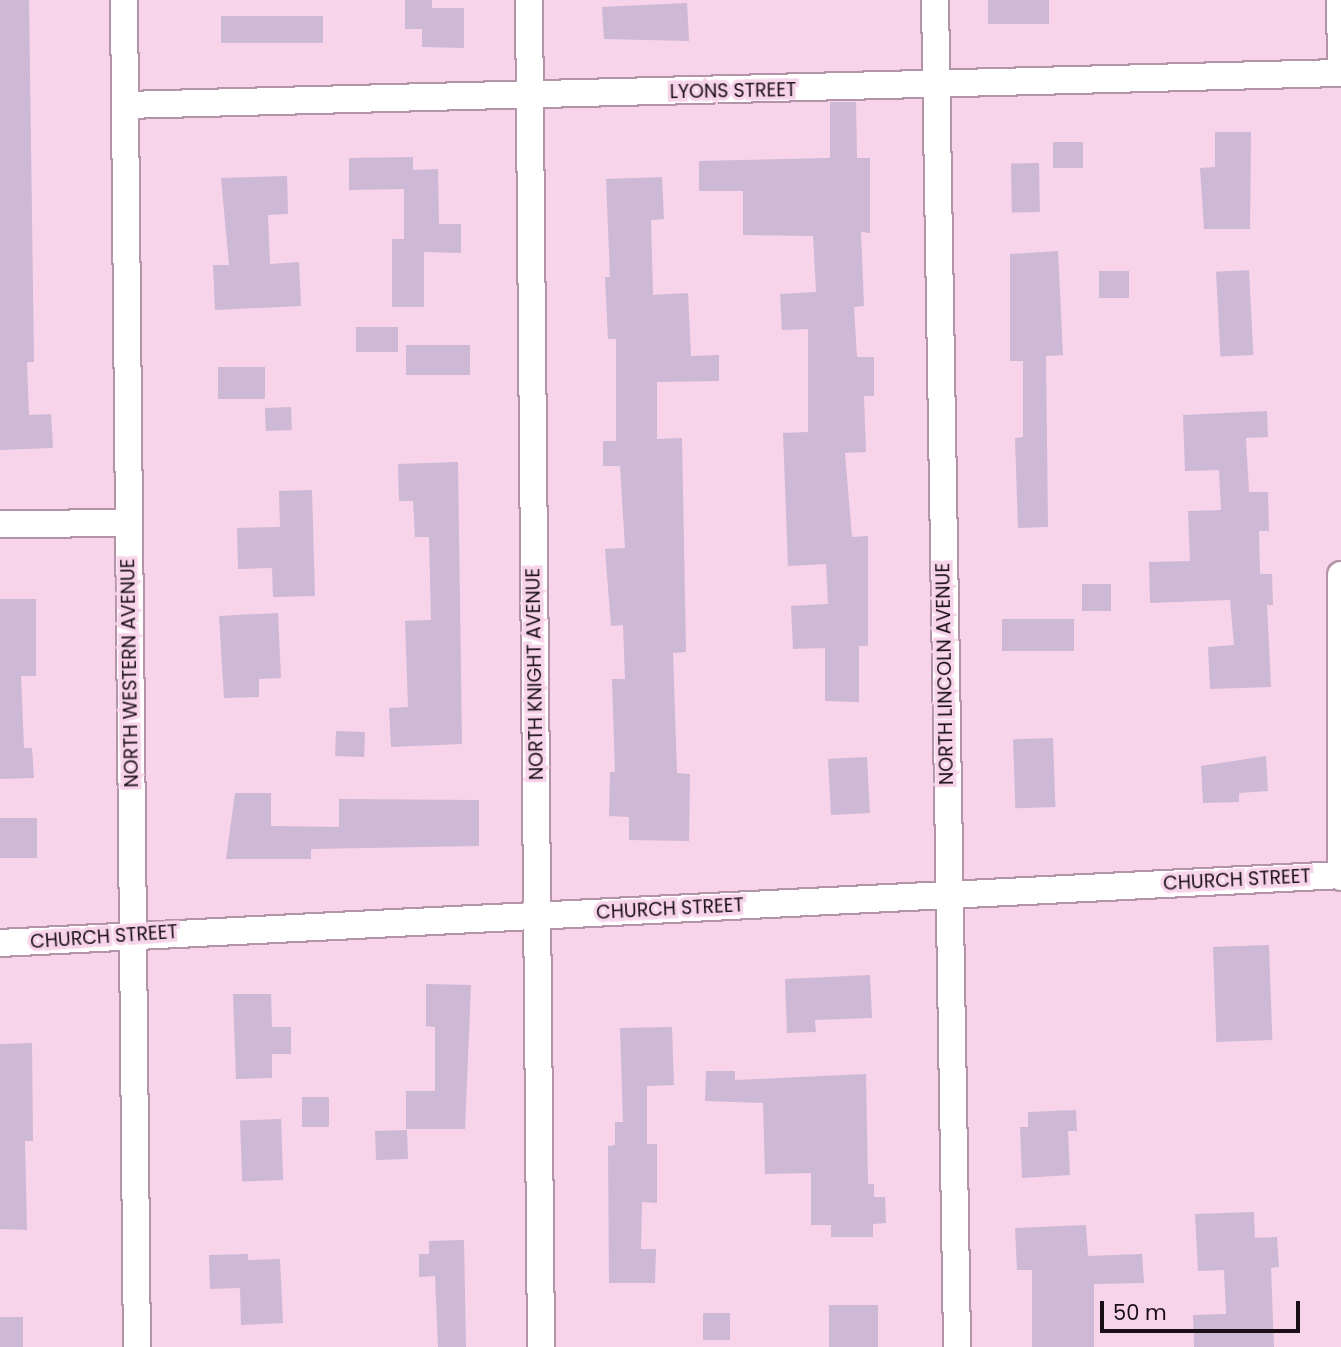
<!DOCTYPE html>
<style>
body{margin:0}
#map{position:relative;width:1341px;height:1347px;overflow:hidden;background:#f7d4ea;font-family:Poppins,sans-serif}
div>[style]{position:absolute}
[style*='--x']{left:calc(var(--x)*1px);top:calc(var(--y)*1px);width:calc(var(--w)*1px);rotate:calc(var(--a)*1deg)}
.building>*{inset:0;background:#cdb8d6;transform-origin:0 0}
.roads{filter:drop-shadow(2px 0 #b494a8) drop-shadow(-2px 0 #b494a8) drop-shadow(0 2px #b494a8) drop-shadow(0 -2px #b494a8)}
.minor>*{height:26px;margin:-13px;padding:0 13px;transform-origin:13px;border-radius:13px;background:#fff}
span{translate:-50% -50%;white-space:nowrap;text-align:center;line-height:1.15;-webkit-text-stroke:7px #f7d4ea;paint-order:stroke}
.street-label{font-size:19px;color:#1b0f17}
.scale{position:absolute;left:1100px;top:1301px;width:200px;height:32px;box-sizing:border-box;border:4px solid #1b0f17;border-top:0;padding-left:9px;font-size:21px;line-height:24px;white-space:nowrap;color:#1b0f17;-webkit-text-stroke:5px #f7d4ea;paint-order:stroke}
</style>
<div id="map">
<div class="building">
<i style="clip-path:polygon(0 0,29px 0,34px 362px,27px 362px,29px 415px,51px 414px,53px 448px,0 450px)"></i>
<i style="clip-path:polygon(405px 0,432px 0,432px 8px,464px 8px,464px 48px,422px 47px,422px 29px,405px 29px)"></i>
<i style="left:988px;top:0;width:61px;height:24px"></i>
<i style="clip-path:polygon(687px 3px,689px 41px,604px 39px,602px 7px)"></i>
<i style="left:221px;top:16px;width:102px;height:27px"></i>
<i style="clip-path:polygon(830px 102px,856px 102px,857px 158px,870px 158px,870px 233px,861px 232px,864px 306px,854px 307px,857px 357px,874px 357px,874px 396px,864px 396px,866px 452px,845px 453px,852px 537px,868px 536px,868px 646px,859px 646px,859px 702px,825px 701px,825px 648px,793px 649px,791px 606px,828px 604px,826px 564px,788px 566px,783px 433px,808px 432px,808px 329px,782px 330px,780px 294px,816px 292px,813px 236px,743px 235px,743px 191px,699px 191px,699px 161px,830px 158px)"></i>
<i style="clip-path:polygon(1215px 132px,1251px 132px,1250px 229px,1204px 229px,1200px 168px,1215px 167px)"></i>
<i style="left:1053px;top:142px;width:30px;height:26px"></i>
<i style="clip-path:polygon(413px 157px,413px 170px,438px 169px,439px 224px,461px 224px,461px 253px,424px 252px,424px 307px,392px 307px,392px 239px,404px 239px,404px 189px,349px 190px,349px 158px)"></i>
<i style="left:1039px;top:163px;width:49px;height:28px;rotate:89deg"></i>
<i style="clip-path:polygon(287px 176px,288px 214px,268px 215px,270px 264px,299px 262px,301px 306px,215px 310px,213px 265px,229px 265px,221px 178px)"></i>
<i style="clip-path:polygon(662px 177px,664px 219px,651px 220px,653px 295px,688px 293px,691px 356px,719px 355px,719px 381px,657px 382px,657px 439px,682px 438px,686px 652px,673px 653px,677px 773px,690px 774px,689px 841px,629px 840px,629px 817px,609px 816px,610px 772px,615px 772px,612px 679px,625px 679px,623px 625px,611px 626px,605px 549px,625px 548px,620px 466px,603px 466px,603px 441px,616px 441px,616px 339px,608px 339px,605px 277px,610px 277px,606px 179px)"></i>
<i style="clip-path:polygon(1058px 251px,1063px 355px,1046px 356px,1048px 527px,1018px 528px,1015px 438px,1023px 437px,1023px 361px,1010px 361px,1010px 254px)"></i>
<i style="left:1249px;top:270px;width:85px;height:33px;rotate:87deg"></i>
<i style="left:1129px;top:271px;width:27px;height:30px;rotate:90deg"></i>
<i style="left:356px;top:327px;width:42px;height:25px"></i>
<i style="left:470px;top:345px;width:30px;height:64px;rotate:90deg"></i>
<i style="left:218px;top:367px;width:47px;height:32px"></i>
<i style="left:291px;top:407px;width:23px;height:26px;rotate:88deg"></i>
<i style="clip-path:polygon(1267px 411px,1268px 437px,1246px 438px,1249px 492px,1268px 492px,1269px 531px,1259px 531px,1260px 574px,1272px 574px,1273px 605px,1267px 605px,1271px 687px,1210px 689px,1208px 647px,1234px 645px,1230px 600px,1150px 603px,1149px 562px,1190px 561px,1188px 511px,1221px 510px,1219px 470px,1185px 471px,1183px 415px)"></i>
<i style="clip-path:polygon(458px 462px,462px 744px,391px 747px,389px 708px,408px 707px,405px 621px,431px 620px,429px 537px,415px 537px,413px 501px,399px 501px,398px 464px)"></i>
<i style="clip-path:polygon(312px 490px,315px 596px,273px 597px,272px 568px,238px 569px,237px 528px,280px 527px,279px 491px)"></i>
<i style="left:1082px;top:584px;width:29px;height:27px"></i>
<i style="clip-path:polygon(0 599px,36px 599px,36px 676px,21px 676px,24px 748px,32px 748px,34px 778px,0 779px)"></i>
<i style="clip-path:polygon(278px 613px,281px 678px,259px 679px,259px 697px,224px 698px,219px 616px)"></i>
<i style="left:1002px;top:619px;width:72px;height:32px"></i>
<i style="left:336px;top:731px;width:29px;height:25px;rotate:2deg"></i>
<i style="left:1053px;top:738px;width:69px;height:40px;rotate:88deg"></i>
<i style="clip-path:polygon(1266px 756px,1268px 791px,1239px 793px,1239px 802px,1203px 803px,1201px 766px)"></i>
<i style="left:867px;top:757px;width:56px;height:39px;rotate:87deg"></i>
<i style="clip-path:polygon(235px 793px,271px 793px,271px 826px,339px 827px,339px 799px,479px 800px,479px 846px,311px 849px,311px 859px,226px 859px)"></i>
<i style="left:0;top:818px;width:37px;height:40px"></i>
<i style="left:1269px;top:945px;width:95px;height:56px;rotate:88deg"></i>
<i style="clip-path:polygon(870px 975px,872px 1018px,815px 1020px,816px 1032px,787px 1033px,785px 979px)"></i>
<i style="clip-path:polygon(426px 984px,471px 985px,465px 1129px,406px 1129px,406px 1091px,435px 1091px,435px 1027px,426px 1026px)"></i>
<i style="clip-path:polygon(233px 994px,271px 994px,272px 1027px,291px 1027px,291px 1054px,272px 1054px,272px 1078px,236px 1079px)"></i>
<i style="clip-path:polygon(672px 1027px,674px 1085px,647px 1086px,647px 1144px,657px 1144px,657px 1203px,642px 1202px,641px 1249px,656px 1249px,655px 1283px,609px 1283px,608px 1146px,615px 1145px,615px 1122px,623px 1122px,620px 1028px)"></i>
<i style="clip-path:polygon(32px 1043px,33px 1141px,25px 1141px,27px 1230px,0 1229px,0 1044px)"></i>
<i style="clip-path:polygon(706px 1071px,735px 1071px,735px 1080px,866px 1074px,868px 1184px,874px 1184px,874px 1197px,885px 1197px,886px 1223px,873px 1224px,873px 1237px,831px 1237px,831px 1225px,811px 1225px,811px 1173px,765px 1174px,763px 1103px,705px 1101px)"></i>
<i style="left:302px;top:1097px;width:27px;height:30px"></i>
<i style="clip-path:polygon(1076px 1110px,1077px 1131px,1068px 1131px,1070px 1175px,1022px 1178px,1020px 1127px,1028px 1127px,1028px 1112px)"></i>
<i style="left:281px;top:1119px;width:61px;height:41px;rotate:88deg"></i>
<i style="left:407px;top:1130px;width:29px;height:32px;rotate:88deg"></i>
<i style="clip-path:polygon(1254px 1212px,1255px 1238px,1277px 1237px,1279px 1267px,1271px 1268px,1274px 1347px,1194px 1347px,1193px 1315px,1226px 1314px,1224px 1270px,1198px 1271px,1195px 1214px)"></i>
<i style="clip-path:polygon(1086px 1225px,1088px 1256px,1142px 1254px,1144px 1283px,1094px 1284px,1094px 1347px,1032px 1347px,1032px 1270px,1017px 1270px,1015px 1228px)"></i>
<i style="clip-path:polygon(464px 1240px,466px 1347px,438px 1347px,435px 1276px,419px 1277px,419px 1254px,429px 1254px,429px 1241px)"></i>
<i style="clip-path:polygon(248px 1254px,248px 1260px,280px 1259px,283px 1323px,241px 1325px,240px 1288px,210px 1289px,209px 1255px)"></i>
<i style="left:829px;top:1305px;width:49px;height:42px"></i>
<i style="left:703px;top:1313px;width:27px;height:27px"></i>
<i style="left:0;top:1317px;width:23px;height:30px"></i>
</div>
<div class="roads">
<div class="minor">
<i style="--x:124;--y:0;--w:1347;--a:89.45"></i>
<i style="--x:529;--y:0;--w:1347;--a:89.49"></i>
<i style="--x:935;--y:0;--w:1347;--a:89.06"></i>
<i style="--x:1340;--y:0;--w:62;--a:89.1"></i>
<i style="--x:125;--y:105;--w:1216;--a:-1.51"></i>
<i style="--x:0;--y:524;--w:129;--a:-0.4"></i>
<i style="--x:1341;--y:575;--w:302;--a:90"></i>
<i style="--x:0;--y:943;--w:1343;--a:-2.9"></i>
</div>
</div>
<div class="street-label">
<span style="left:733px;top:91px;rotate:-1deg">LYONS STREET</span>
<span style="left:130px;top:673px;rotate:-91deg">NORTH WESTERN AVENUE</span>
<span style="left:535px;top:674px;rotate:-91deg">NORTH KNIGHT AVENUE</span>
<span style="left:945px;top:674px;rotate:-91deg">NORTH LINCOLN AVENUE</span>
<span style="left:1237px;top:880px;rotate:-3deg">CHURCH STREET</span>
<span style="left:670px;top:909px;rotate:-3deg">CHURCH STREET</span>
<span style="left:104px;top:937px;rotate:-4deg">CHURCH STREET</span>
</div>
<div class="scale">50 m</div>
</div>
